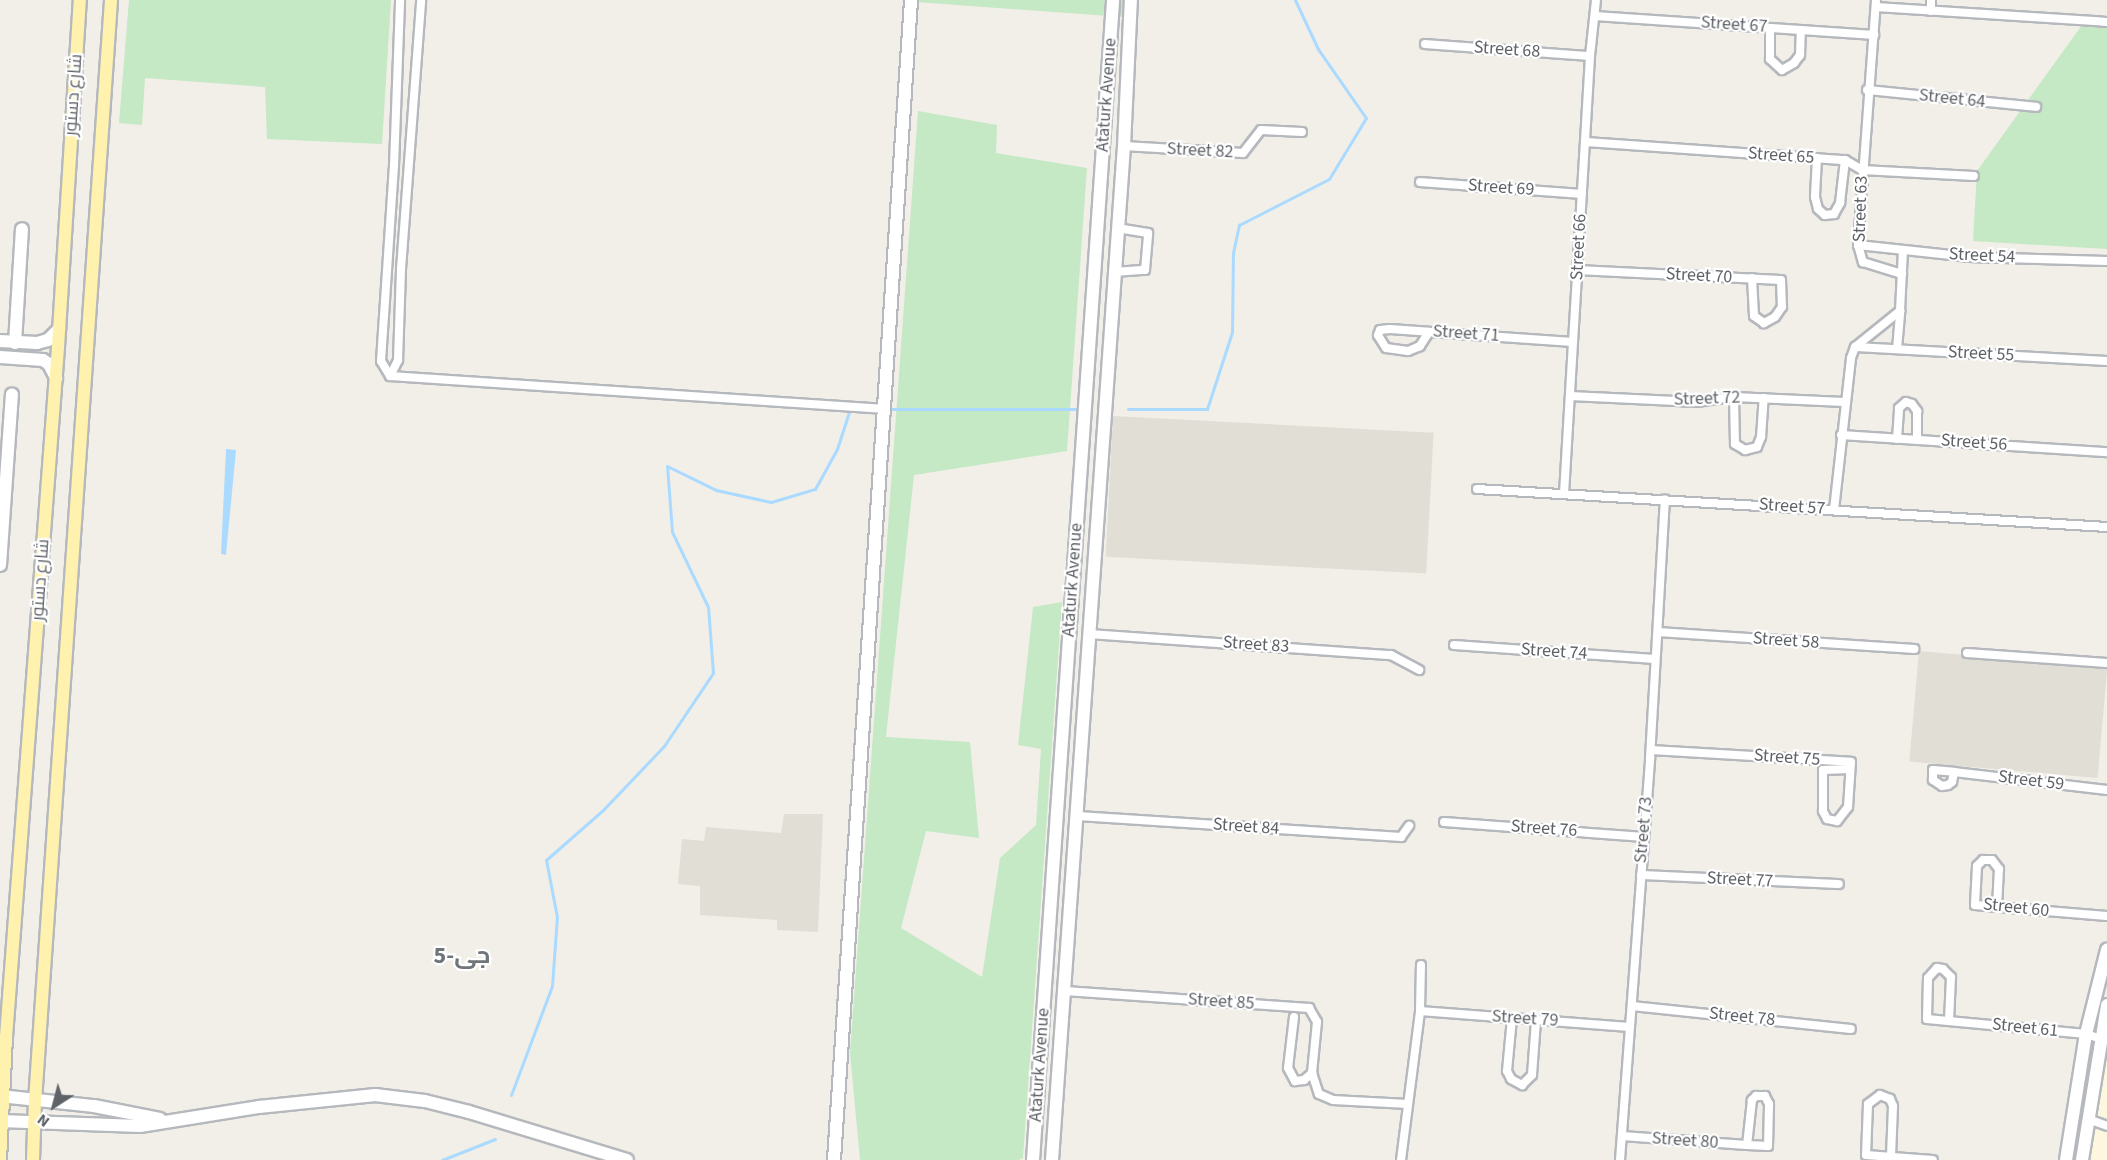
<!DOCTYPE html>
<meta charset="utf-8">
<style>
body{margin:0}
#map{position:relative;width:2107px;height:1160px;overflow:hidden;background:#f1efe8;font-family:"Source Sans 3",Cairo,sans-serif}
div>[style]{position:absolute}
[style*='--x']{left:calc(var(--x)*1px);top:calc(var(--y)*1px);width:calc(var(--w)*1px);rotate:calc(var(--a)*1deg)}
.commercial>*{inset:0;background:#fef7e0}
.education>*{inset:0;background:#e1ded6;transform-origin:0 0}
.green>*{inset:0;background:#c5e8c5}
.water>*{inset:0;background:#aadaff}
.stream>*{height:3px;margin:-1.5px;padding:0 1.5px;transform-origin:1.5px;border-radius:1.5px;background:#aadaff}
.roads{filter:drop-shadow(2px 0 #b5b8bc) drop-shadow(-2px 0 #b5b8bc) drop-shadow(0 2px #b5b8bc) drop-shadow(0 -2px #b5b8bc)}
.street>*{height:8px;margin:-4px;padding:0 4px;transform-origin:4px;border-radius:4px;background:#fff}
.secondary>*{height:12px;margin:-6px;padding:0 6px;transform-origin:6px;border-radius:6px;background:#fff}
.primary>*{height:12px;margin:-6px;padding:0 6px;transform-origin:6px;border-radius:6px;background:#fff2af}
span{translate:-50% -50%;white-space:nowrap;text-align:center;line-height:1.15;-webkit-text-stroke:4.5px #fff;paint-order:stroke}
.street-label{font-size:18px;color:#5f6368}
.district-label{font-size:24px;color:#70757a;font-weight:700}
.north{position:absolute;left:24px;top:1076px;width:60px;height:60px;-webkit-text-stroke:4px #fff;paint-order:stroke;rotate:216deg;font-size:16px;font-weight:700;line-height:24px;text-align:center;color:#5f6368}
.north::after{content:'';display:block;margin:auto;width:21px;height:27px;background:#5f6368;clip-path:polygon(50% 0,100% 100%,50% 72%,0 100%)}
</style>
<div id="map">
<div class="commercial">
<i style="clip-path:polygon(2107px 1047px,2107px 1160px,2088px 1160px,2095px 1110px)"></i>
</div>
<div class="education">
<i style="left:1113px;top:416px;width:321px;height:141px;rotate:3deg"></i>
<i style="left:1919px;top:651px;width:189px;height:111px;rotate:5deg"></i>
<i style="clip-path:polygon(784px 814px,823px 814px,818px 932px,777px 930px,777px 920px,700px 915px,700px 886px,678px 884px,682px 839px,704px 841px,706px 827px,781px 833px)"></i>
</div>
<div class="green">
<i style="clip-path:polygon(129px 0,391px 0,382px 144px,267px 139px,265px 87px,145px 78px,142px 125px,119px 123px)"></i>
<i style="clip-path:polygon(916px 0,1124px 0,1123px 17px,916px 2px)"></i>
<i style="clip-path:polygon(2082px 25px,2107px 26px,2107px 249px,1973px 241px,1977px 171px)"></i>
<i style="clip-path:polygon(918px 111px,997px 125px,996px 153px,1087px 168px,1067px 451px,914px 475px,886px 737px,970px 742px,979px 838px,926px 831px,901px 928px,982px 977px,1000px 858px,1036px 825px,1041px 749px,1018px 745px,1033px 607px,1062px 602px,1023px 1158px,1019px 1160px,860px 1160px,850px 1053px)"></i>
</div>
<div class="water">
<i style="clip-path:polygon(226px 449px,236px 450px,226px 555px,221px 554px)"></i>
</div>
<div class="stream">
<i style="--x:887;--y:409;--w:194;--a:0"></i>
<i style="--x:1128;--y:409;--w:79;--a:0"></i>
<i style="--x:1207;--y:409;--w:81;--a:-72"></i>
<i style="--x:1232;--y:332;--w:79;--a:-89.3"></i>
<i style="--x:1233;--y:253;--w:29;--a:-78"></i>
<i style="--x:1239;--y:225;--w:101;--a:-27.1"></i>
<i style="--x:1329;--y:179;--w:71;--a:-58.8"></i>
<i style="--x:1366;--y:118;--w:84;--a:-124.8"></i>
<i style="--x:1318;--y:49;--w:54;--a:-115.1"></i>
<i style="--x:511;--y:1095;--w:116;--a:-69.4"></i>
<i style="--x:552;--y:986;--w:69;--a:-85.9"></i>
<i style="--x:557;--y:917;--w:58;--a:-100.9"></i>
<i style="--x:546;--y:860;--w:76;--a:-41.3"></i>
<i style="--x:603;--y:810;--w:88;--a:-46.4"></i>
<i style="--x:664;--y:746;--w:88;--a:-56.1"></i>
<i style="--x:713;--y:673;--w:66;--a:-94.3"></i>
<i style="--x:708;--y:607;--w:83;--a:-115.6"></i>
<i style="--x:672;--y:532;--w:66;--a:-94.3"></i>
<i style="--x:667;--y:466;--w:55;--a:26.1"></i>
<i style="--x:716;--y:490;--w:56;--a:12.3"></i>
<i style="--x:771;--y:502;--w:46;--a:-16.5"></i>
<i style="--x:815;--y:489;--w:46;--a:-61.2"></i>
<i style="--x:837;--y:449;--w:42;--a:-72"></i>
<i style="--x:442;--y:1160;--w:57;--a:-21.6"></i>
</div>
<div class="roads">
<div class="street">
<i style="--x:1876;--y:0;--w:246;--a:94.2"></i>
<i style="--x:1858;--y:245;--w:18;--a:74"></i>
<i style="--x:1863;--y:262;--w:41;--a:17.1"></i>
<i style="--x:1876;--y:7;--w:231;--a:3.7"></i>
<i style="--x:1931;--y:11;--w:11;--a:-90"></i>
<i style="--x:1595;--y:16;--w:280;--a:3.9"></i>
<i style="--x:1770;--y:28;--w:31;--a:90"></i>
<i style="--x:1770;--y:59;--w:16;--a:43"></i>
<i style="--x:1782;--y:70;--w:14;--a:-30"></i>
<i style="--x:1794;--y:63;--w:10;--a:-53"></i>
<i style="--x:1800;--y:55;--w:25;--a:-88"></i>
<i style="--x:1425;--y:44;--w:165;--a:4.2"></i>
<i style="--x:1867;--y:90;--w:170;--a:5.7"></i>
<i style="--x:1586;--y:142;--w:260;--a:4"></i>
<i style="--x:1845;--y:160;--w:20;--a:30"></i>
<i style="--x:1862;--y:170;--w:112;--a:3.1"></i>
<i style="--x:1124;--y:146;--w:119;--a:3.4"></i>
<i style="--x:1243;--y:153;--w:29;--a:-52"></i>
<i style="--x:1261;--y:130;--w:41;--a:2.8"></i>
<i style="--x:1817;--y:158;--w:39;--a:93"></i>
<i style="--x:1815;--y:197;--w:12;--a:76"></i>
<i style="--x:1818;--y:209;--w:9;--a:41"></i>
<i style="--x:1825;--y:215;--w:9;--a:-6"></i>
<i style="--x:1834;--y:214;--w:13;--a:-61"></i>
<i style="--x:1840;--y:203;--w:43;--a:-83.4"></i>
<i style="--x:1420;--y:182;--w:162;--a:4.2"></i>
<i style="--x:1858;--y:245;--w:112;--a:6.2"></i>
<i style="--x:1969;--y:257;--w:138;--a:1.7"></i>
<i style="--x:1577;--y:270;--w:204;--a:2.8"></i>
<i style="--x:1781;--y:280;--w:27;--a:88"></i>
<i style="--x:1782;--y:307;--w:12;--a:125"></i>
<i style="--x:1775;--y:317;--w:13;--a:151"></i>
<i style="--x:1764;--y:323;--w:12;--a:-145"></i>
<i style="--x:1754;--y:316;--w:38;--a:-93"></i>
<i style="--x:1114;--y:272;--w:31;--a:-4"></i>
<i style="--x:1145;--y:270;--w:37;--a:-85"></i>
<i style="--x:1148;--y:233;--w:30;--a:-171"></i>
<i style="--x:1429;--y:332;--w:17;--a:123"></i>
<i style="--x:1420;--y:346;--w:13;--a:157"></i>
<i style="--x:1408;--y:351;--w:22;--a:-172"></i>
<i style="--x:1386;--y:348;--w:15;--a:-122"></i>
<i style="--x:1378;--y:335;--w:5;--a:-68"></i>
<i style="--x:1380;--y:330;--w:10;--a:-6"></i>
<i style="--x:1390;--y:329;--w:39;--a:4"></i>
<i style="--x:1429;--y:332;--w:144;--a:4"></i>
<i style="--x:1856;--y:347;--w:251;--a:3.2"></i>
<i style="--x:1897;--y:349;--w:38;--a:-85"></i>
<i style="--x:390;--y:376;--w:493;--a:3.8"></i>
<i style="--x:390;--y:376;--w:17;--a:-121"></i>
<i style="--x:381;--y:361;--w:195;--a:-86.2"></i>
<i style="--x:394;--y:166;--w:166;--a:-87.9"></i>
<i style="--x:390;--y:376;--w:18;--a:-63"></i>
<i style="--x:398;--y:360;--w:91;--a:-88.1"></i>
<i style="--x:401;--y:269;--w:270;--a:-85.7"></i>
<i style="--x:1570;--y:396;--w:127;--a:2.7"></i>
<i style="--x:1697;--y:402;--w:37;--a:-8"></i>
<i style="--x:1734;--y:397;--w:110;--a:2.6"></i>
<i style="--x:1734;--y:397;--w:47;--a:88.8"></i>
<i style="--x:1735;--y:444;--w:12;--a:31"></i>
<i style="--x:1745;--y:450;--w:12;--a:-14"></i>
<i style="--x:1757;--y:447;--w:11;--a:-68"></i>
<i style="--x:1761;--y:437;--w:39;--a:-86"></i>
<i style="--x:1841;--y:435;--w:267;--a:3.7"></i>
<i style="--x:1897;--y:439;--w:31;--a:-86"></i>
<i style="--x:1899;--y:408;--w:9;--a:-41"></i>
<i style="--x:1906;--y:402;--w:6;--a:18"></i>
<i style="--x:1912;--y:404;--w:9;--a:54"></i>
<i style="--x:1917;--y:411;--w:29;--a:90"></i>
<i style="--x:1477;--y:489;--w:631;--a:3.45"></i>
<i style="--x:1564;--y:494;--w:439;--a:-86.6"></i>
<i style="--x:1590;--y:56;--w:56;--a:-83.9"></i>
<i style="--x:1834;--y:510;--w:153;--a:-83.6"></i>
<i style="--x:1851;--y:358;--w:12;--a:-70"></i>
<i style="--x:1855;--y:347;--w:58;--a:-38.7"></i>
<i style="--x:1900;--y:311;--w:61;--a:-87.2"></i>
<i style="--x:1658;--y:632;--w:257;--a:3.8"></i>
<i style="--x:1089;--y:634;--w:303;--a:4"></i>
<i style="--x:1391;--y:655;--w:32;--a:28"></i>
<i style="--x:1454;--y:645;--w:201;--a:4"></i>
<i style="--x:1967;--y:653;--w:140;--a:4.1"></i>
<i style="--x:1651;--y:750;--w:200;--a:3.4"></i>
<i style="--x:1851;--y:762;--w:45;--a:93.8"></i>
<i style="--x:1848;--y:807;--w:18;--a:128"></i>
<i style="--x:1837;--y:821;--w:10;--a:-169"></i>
<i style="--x:1827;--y:819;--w:9;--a:-117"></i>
<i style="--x:1823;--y:811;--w:41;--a:-90"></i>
<i style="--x:1823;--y:770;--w:27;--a:-2"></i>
<i style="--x:1954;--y:772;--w:10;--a:101"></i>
<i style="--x:1952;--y:782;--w:5;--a:143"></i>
<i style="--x:1948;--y:785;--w:6;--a:171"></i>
<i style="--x:1942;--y:786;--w:11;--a:-146"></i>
<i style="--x:1933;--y:780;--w:10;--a:-90"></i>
<i style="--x:1933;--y:770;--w:21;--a:5"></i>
<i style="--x:1954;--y:772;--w:154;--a:6.7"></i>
<i style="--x:1078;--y:816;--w:324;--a:3.7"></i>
<i style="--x:1401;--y:837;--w:14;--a:-54"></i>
<i style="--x:1444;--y:822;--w:201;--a:4.3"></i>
<i style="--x:1641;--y:875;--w:198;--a:2.6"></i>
<i style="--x:1997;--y:907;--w:38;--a:-87"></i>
<i style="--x:1999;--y:869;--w:11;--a:-128"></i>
<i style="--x:1992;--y:860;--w:9;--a:180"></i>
<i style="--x:1983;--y:860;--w:8;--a:135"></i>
<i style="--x:1977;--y:866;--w:39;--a:93"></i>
<i style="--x:1975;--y:905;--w:132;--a:4.8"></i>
<i style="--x:1065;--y:991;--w:245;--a:4"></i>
<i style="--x:1309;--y:1008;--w:16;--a:60"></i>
<i style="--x:1317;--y:1022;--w:51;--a:95.6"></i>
<i style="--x:1312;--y:1073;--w:22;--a:72"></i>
<i style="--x:1319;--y:1094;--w:15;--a:23"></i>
<i style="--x:1333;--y:1100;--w:75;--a:3.1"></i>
<i style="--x:1632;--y:1006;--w:220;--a:6"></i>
<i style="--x:1420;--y:1011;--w:210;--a:4.4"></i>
<i style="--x:1294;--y:1017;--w:51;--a:96.7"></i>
<i style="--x:1288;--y:1068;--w:15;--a:62"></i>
<i style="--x:1295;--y:1081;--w:9;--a:-6"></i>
<i style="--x:1304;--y:1080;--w:11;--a:-41"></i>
<i style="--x:1512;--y:1018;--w:53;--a:95.4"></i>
<i style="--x:1507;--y:1071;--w:9;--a:63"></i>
<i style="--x:1511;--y:1079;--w:13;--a:29"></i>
<i style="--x:1522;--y:1085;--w:14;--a:-45"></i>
<i style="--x:1532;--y:1075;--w:55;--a:-85.8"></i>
<i style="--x:1949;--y:1021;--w:44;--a:-87.4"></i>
<i style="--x:1951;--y:977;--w:11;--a:-135"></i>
<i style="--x:1943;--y:969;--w:6;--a:-171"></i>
<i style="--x:1937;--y:968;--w:13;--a:132"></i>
<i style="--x:1928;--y:978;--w:41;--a:91.4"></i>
<i style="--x:1927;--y:1019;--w:160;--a:5.4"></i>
<i style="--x:2086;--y:1034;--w:16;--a:18"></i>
<i style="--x:2088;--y:1119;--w:20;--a:20"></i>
<i style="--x:1622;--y:1136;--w:125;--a:4.1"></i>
<i style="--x:1747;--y:1145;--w:21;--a:3"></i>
<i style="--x:1768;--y:1146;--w:42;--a:-88.6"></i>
<i style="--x:1769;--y:1104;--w:9;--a:-117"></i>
<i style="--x:1765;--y:1096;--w:9;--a:180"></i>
<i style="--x:1756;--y:1096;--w:6;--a:135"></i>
<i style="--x:1752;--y:1100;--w:45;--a:96.3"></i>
<i style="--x:1891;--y:1156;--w:50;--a:-87.7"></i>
<i style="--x:1893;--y:1106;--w:8;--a:-113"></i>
<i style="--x:1890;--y:1099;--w:11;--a:-158"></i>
<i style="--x:1880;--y:1095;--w:15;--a:143"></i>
<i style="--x:1868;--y:1104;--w:51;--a:92.2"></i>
<i style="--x:1866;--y:1155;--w:67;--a:4.3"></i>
<i style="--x:1401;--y:1160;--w:150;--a:-82.7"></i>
<i style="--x:1420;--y:1011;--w:46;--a:-88.8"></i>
<i style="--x:1620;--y:1160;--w:403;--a:-85.7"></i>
<i style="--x:1650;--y:758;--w:259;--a:-86.7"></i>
</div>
<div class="secondary">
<i style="--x:0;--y:341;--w:37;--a:3"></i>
<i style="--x:37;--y:343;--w:11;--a:-15"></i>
<i style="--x:48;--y:340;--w:16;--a:-45"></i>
<i style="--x:15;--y:343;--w:114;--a:-86.5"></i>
<i style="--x:0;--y:357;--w:43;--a:4"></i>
<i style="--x:43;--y:360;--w:7;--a:34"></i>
<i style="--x:49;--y:364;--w:16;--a:63"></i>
<i style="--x:0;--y:565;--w:171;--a:-86"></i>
<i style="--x:0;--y:1096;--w:95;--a:6.1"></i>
<i style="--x:94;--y:1106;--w:67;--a:11.1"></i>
<i style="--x:0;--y:1121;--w:140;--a:2"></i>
<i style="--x:140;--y:1126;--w:121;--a:-9.1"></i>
<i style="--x:259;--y:1107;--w:117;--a:-5.9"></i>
<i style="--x:375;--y:1095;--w:50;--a:6.8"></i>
<i style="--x:425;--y:1101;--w:45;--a:14"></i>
<i style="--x:469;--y:1112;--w:165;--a:16.9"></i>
<i style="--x:834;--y:1160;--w:1163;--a:-86.2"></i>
<i style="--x:1033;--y:1160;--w:1163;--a:-86.05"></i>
<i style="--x:1052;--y:1160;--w:1017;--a:-85.94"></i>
<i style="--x:1124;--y:146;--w:146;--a:-87.3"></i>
<i style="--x:2066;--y:1160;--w:128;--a:-81"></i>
<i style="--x:2086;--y:1034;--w:87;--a:-76"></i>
<i style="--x:2082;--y:1160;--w:157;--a:-80.8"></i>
</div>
<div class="primary">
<i style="--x:0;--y:1160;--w:123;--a:-87.2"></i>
<i style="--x:6;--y:1037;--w:692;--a:-85.69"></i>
<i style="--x:58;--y:347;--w:348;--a:-86.4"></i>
<i style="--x:33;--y:1160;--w:59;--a:-88.1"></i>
<i style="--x:35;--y:1101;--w:1104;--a:-86.05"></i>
</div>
</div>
<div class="street-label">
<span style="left:1734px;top:25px;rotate:4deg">Street 67</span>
<span style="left:1507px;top:50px;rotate:4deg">Street 68</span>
<span style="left:74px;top:95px;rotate:-86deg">شارع دستور</span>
<span style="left:1107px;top:95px;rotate:-86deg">Ataturk Avenue</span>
<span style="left:1952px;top:99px;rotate:6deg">Street 64</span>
<span style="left:1200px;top:151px;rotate:3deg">Street 82</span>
<span style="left:1781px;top:156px;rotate:4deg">Street 65</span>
<span style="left:1501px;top:188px;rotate:4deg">Street 69</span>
<span style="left:1861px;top:209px;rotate:-88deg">Street 63</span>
<span style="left:1579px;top:247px;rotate:-87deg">Street 66</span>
<span style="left:1982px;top:256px;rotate:3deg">Street 54</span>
<span style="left:1699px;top:276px;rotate:3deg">Street 70</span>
<span style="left:1466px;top:334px;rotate:4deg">Street 71</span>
<span style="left:1981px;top:354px;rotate:3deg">Street 55</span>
<span style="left:1707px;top:399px;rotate:-2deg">Street 72</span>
<span style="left:1974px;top:443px;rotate:4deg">Street 56</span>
<span style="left:1792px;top:507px;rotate:4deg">Street 57</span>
<span style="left:41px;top:580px;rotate:-86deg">شارع دستور</span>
<span style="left:1073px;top:580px;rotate:-86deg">Ataturk Avenue</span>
<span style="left:1786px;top:641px;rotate:4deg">Street 58</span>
<span style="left:1256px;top:645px;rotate:4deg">Street 83</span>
<span style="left:1554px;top:652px;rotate:4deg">Street 74</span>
<span style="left:1787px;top:758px;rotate:4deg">Street 75</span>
<span style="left:2031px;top:781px;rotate:7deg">Street 59</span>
<span style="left:1246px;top:827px;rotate:4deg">Street 84</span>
<span style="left:1544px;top:829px;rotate:4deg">Street 76</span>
<span style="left:1644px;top:830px;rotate:-85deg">Street 73</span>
<span style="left:1740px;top:880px;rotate:3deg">Street 77</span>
<span style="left:2016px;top:908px;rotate:6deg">Street 60</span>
<span style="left:1221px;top:1002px;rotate:4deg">Street 85</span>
<span style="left:1742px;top:1017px;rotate:6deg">Street 78</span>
<span style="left:1525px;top:1019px;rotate:4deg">Street 79</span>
<span style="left:2025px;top:1028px;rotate:6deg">Street 61</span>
<span style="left:1040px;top:1065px;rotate:-86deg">Ataturk Avenue</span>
<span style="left:1685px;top:1141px;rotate:4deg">Street 80</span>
</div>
<div class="district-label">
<span style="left:462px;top:956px">جی-5</span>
</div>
<div class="north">N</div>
</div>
